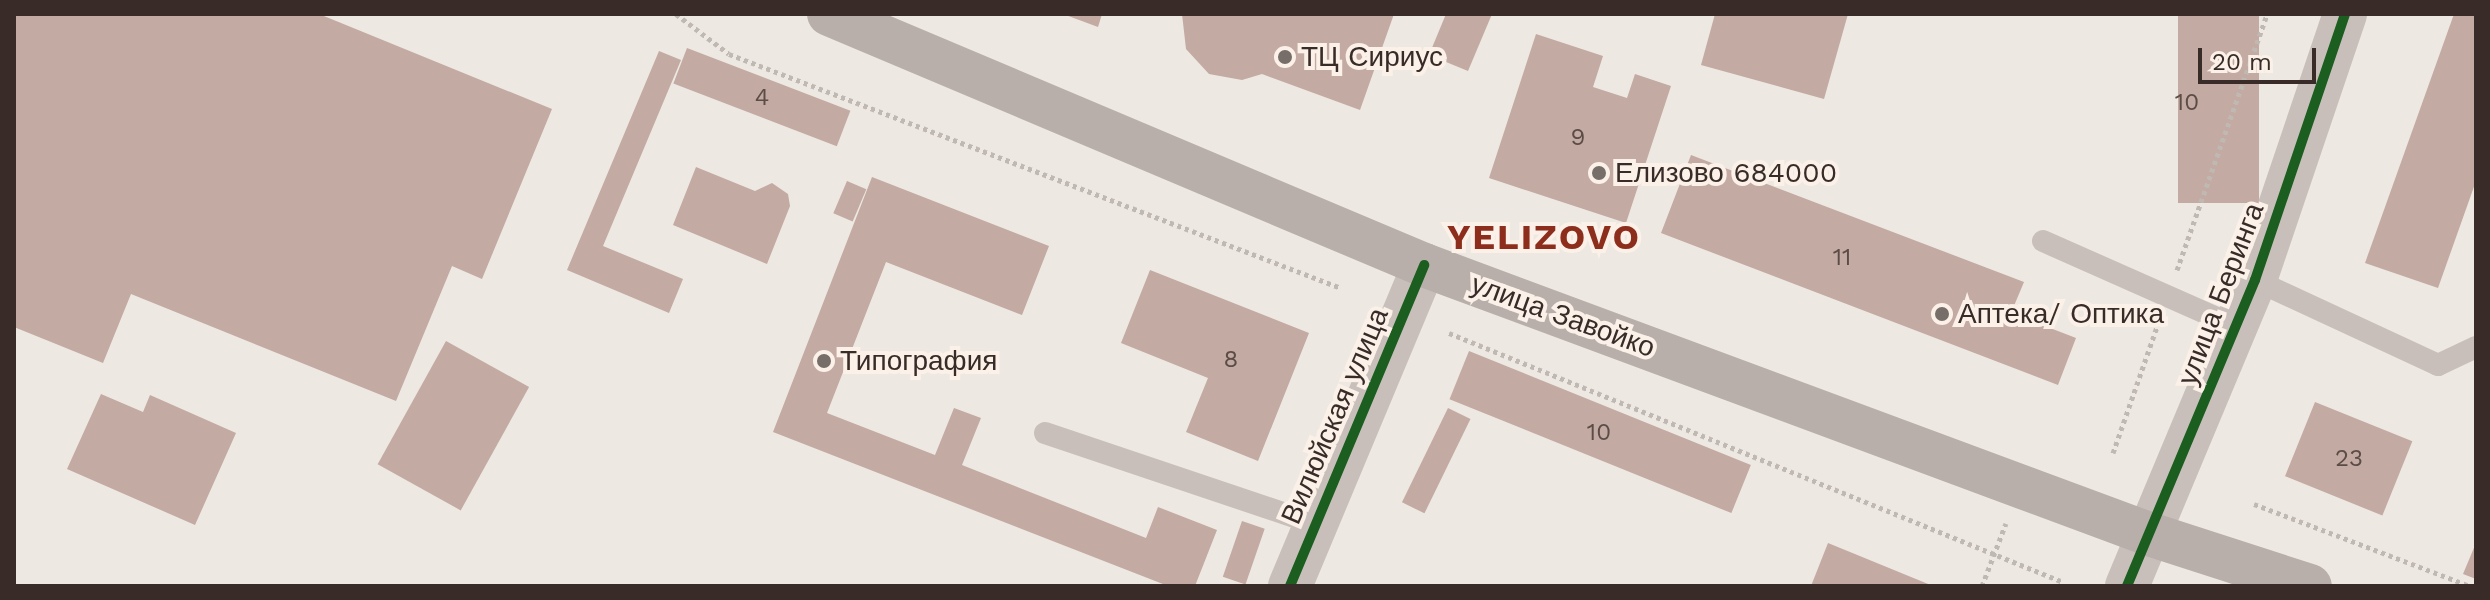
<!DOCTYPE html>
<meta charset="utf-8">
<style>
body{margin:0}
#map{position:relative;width:2490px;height:600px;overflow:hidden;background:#eee8e2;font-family:"Work Sans",sans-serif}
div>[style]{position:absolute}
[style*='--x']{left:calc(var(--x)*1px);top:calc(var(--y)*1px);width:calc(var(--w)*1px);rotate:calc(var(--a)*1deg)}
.building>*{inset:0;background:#c3aaa2;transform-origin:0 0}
.path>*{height:5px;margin-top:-2.5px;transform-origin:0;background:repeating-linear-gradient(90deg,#c0b8b3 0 4px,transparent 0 8px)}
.service>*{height:22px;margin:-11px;padding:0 11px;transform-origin:11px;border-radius:11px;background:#c8bfba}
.tertiary>*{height:44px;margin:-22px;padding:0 22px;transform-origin:22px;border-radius:22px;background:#c8bfba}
.secondary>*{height:44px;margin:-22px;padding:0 22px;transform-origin:22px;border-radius:22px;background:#b8afab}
.cycleway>*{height:10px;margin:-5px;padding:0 5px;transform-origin:5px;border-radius:5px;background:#1b5e20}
.dots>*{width:22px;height:22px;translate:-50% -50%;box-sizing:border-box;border:4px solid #fbf1e9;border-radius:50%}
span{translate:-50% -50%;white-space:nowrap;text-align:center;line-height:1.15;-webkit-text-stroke:8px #fbf1e9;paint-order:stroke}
.number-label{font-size:24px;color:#5c4c46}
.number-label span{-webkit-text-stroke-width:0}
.poi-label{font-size:28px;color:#392c28}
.left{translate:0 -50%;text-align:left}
.street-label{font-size:28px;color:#392c28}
.district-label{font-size:36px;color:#8d2e1c;font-weight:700;letter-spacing:2px}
.frame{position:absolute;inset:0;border:16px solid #392c28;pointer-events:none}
.scale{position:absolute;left:2198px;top:48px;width:118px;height:36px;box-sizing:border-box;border:4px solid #392c28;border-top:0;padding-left:10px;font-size:24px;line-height:28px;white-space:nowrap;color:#392c28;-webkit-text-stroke:6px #fbf1e9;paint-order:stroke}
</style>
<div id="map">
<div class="building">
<i style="clip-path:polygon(14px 14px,319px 14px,552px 109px,482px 279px,452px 266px,396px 401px,131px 294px,103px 363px,14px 327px)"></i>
<i style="clip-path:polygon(1063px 14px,1102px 14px,1098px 27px)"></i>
<i style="clip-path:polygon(1182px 14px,1394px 14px,1360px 110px,1262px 74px,1242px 80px,1209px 74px,1186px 49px)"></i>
<i style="clip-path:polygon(1446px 14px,1492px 14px,1468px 71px,1429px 55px)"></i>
<i style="clip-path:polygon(1715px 14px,1848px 14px,1824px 99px,1701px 65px)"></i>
<i style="left:2178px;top:14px;width:81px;height:189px"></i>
<i style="clip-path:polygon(2454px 14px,2476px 14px,2476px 181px,2438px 288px,2365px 263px)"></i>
<i style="clip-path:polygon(1536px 34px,1603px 56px,1593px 87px,1627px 98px,1635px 74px,1671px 86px,1626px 223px,1489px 178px)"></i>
<i style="left:687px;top:48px;width:175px;height:38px;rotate:21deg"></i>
<i style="clip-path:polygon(659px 51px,681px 60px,603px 246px,683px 279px,669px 313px,567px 270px)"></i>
<i style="clip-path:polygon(1691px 155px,2024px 282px,2011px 313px,2076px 338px,2058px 385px,1661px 233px)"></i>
<i style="clip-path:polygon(696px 167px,755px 191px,772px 183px,788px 194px,790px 206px,767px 264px,673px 225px)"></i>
<i style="clip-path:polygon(872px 177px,1049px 246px,1022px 315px,886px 262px,827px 413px,935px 455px,954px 408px,981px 418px,962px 465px,1146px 538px,1158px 507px,1217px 530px,1195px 586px,1168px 586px,773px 432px)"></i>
<i style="left:847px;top:181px;width:21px;height:35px;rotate:23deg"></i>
<i style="clip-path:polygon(1150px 270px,1309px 333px,1258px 461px,1186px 432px,1208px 378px,1121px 343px)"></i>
<i style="left:446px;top:341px;width:95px;height:141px;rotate:29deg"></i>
<i style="left:1469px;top:351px;width:304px;height:52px;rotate:22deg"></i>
<i style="clip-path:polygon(101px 394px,143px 412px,150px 395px,236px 433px,195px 525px,67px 469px)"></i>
<i style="left:2315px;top:402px;width:105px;height:80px;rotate:22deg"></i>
<i style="left:1448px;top:408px;width:25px;height:105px;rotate:26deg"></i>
<i style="left:1242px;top:521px;width:24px;height:59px;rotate:19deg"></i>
<i style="clip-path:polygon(1828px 543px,1933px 586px,1811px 586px)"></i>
<i style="clip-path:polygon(2476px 543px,2476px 579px,2463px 574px)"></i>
</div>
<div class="path">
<i style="--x:676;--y:14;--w:66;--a:37"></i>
<i style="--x:729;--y:54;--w:655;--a:20.92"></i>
<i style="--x:2177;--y:270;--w:271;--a:-70.6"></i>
<i style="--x:1449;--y:333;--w:663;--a:22.07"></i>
<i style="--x:2113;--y:453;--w:137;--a:-70.8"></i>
<i style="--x:2254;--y:504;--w:231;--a:20.8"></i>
<i style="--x:1982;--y:586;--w:67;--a:-69.1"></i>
</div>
<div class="service">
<i style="--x:2043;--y:241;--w:212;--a:23.9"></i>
<i style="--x:2255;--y:280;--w:202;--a:24.9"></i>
<i style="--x:2438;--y:365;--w:42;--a:-25.3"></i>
<i style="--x:1045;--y:433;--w:286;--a:18.6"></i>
</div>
<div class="tertiary">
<i style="--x:1290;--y:586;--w:348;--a:-67.3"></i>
<i style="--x:2127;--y:586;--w:332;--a:-67.3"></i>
<i style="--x:2255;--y:280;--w:281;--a:-71.3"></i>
</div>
<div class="secondary">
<i style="--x:829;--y:14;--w:646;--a:22.87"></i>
<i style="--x:1424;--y:265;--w:773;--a:20.36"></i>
<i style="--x:2149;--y:534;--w:169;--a:17.9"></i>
</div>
<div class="cycleway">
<i style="--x:1290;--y:586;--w:348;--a:-67.3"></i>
<i style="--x:2127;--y:586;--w:332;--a:-67.3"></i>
<i style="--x:2255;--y:280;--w:281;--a:-71.3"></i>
</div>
<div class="dots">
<i style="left:1285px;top:57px;background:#786e69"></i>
<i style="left:1599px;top:173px;background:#786e69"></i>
<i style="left:1942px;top:314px;background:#786e69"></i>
<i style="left:824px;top:361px;background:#786e69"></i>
</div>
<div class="number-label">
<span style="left:762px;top:98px">4</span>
<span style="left:2187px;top:103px">10</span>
<span style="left:1578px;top:138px">9</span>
<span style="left:1842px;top:258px">11</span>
<span style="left:1231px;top:360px">8</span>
<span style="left:1599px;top:433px">10</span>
<span style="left:2349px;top:459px">23</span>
</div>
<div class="poi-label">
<span class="left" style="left:1301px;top:57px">ТЦ Сириус</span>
<span class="left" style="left:1615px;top:173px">Елизово 684000</span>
<span class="left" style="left:1958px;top:314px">Аптека/ Оптика</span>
<span class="left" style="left:840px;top:361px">Типография</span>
</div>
<div class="street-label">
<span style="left:2221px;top:294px;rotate:-69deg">улица Беринга</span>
<span style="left:1563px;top:316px;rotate:20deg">улица Завойко</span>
<span style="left:1335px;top:416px;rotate:-67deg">Вилюйская улица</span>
</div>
<div class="district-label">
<span style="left:1544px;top:238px">YELIZOVO</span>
</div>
<div class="frame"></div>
<div class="scale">20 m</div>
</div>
